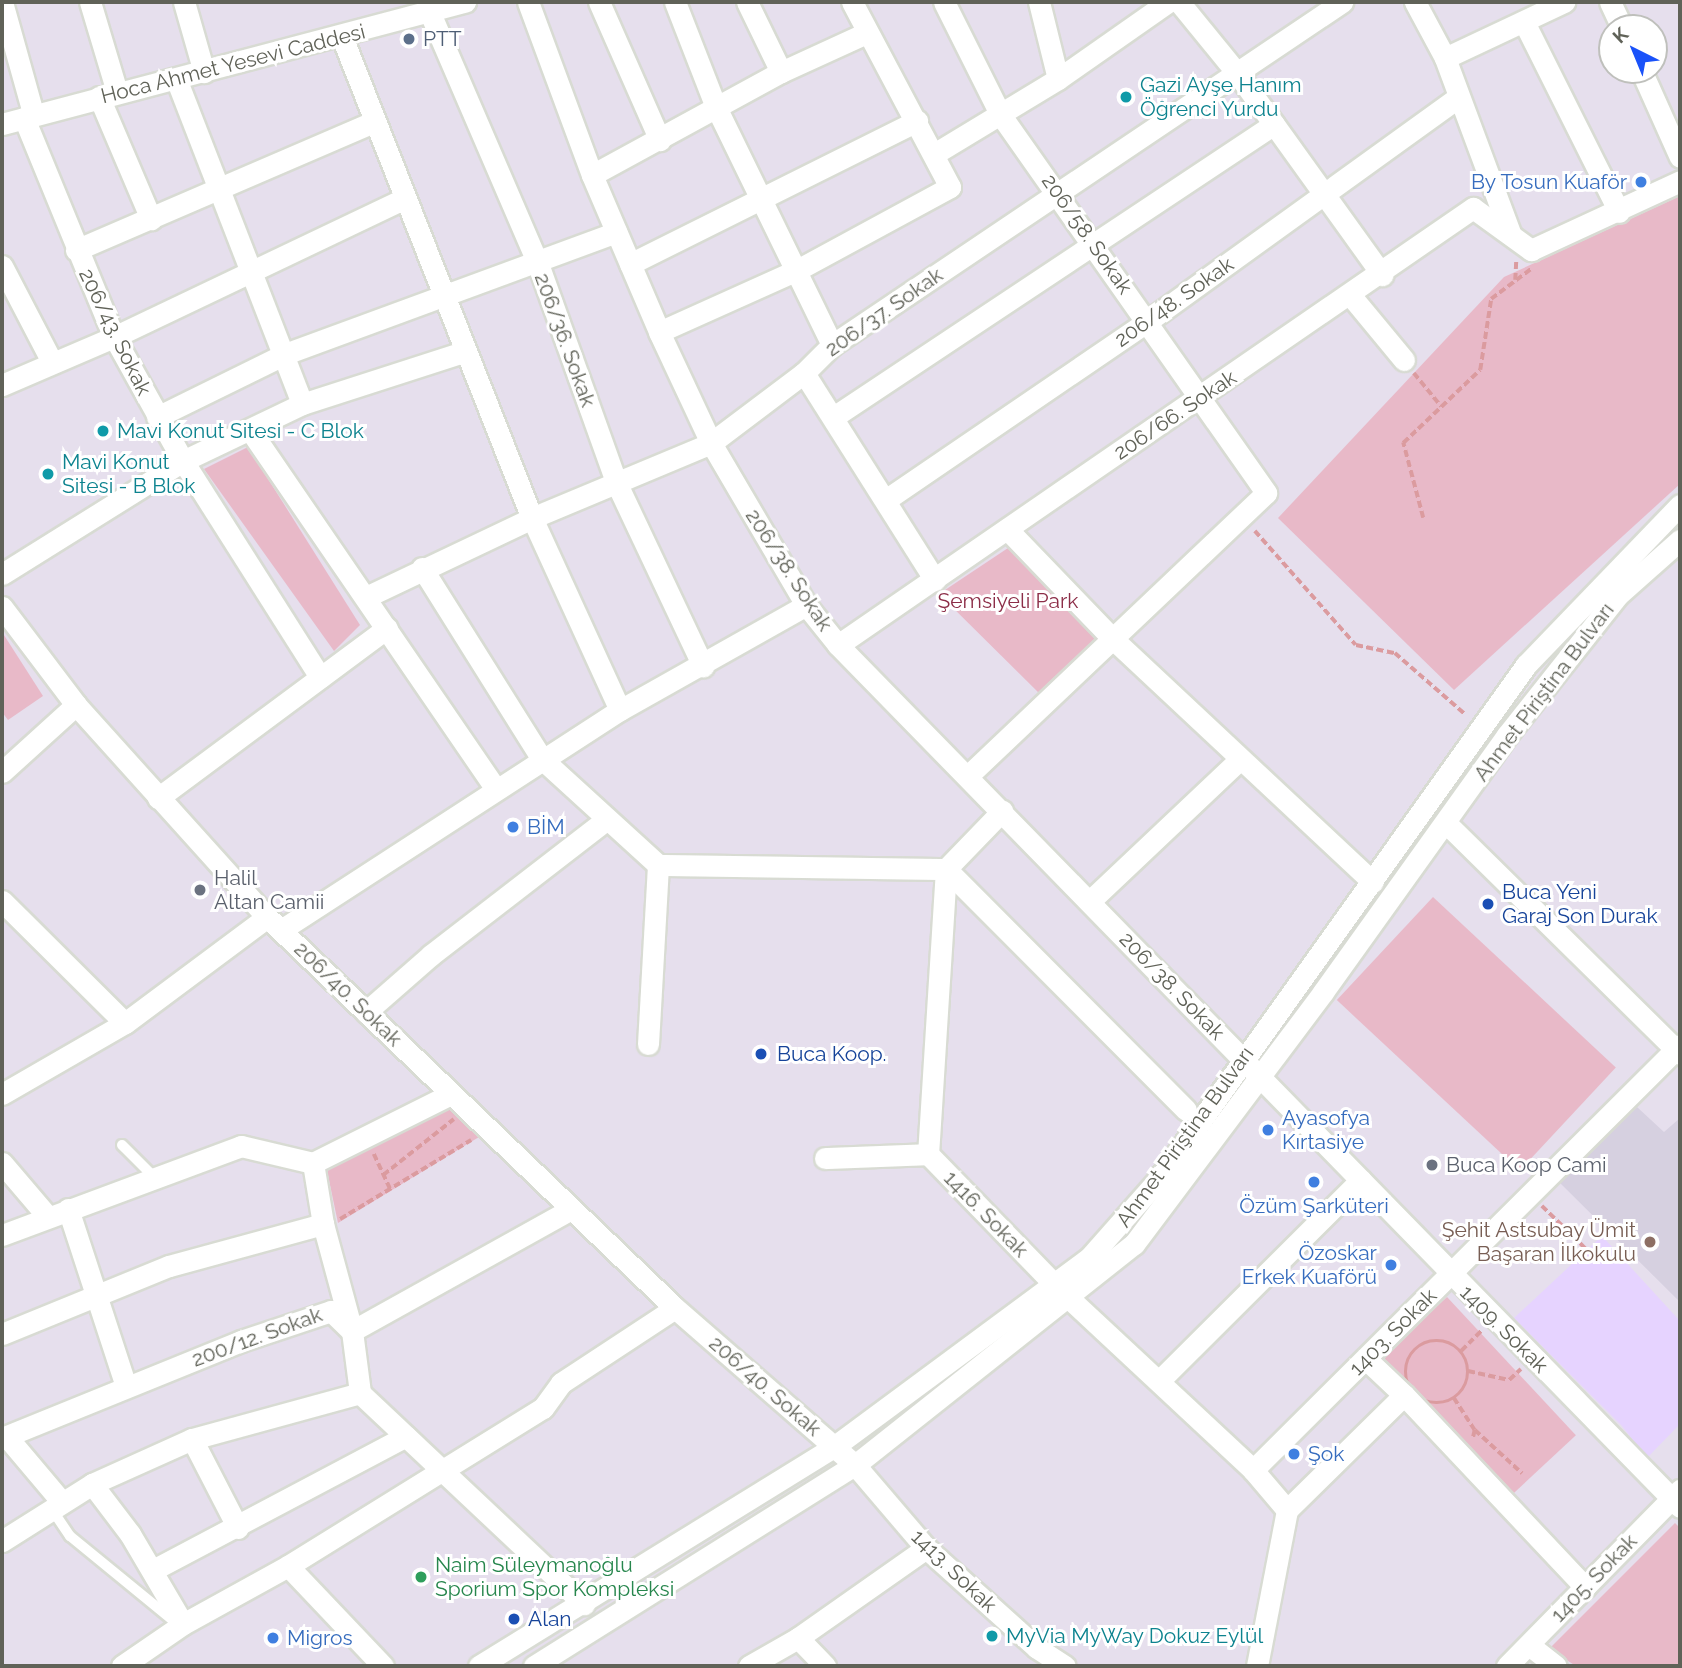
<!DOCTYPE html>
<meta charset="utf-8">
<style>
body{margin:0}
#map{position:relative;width:1682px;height:1668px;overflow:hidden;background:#e6dfed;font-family:Raleway,sans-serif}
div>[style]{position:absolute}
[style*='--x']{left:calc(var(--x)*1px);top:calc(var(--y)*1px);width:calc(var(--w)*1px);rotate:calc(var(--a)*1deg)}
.commercial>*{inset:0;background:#e6d3ff}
.education>*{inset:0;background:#d6d0e0}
.green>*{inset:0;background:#e8b9c8;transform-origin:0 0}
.path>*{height:3.5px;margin-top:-1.75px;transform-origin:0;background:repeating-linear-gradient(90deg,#db9b9f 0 7px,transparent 0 10.5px)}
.path>.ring{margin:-1.75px;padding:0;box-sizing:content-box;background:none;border:3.5px solid #db9b9f;border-radius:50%}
.roads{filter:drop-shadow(2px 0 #d8dbd3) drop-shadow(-2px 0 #d8dbd3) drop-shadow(0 2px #d8dbd3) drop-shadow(0 -2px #d8dbd3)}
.service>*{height:10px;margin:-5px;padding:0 5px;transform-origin:5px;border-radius:5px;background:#fff}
.minor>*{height:21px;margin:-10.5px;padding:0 10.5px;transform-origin:10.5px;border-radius:10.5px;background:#fff}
.secondary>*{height:21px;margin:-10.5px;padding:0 10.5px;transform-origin:10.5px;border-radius:10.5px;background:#fff}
.dots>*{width:19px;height:19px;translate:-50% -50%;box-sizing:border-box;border:4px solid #fff;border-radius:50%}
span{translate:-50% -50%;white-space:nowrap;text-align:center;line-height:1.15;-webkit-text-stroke:6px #fff;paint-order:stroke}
.service-label{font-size:21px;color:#4e5e75}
.left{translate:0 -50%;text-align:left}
.street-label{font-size:21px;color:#606258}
.culture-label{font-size:21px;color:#0d838f}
.shop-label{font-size:21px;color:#366cbe}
.right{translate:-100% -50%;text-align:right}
.park-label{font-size:21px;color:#8c2e48}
.worship-label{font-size:21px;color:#5b616d}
.transit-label{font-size:21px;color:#164399}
.education-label{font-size:21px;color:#785e54}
.leisure-label{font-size:21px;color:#27864d}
.frame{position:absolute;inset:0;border:4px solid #606258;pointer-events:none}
.north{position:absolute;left:1598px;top:14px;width:70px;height:70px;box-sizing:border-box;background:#fff;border:2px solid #bfc0bc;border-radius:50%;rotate:317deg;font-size:19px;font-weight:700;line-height:28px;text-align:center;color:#606258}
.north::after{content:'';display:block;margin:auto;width:24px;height:32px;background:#1a52f9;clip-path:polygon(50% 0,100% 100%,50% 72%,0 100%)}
</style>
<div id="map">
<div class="commercial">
<i style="clip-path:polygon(1602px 1236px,1680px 1321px,1680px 1424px,1647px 1458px,1622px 1426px,1514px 1318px)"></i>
</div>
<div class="education">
<i style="clip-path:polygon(1637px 1107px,1664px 1132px,1680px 1118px,1680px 1302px,1559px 1182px)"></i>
</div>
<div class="green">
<i style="clip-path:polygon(1680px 196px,1680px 484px,1454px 690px,1278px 518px,1504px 277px)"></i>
<i style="clip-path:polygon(248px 447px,360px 625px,334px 651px,204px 469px)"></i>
<i style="clip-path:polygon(1014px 544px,1102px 636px,1044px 698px,939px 594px)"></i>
<i style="clip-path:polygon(2px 632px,43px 696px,8px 720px,2px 712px)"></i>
<i style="left:1433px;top:897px;width:250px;height:141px;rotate:43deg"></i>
<i style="clip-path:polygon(449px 1099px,479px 1137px,338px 1223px,325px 1161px)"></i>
<i style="left:1447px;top:1297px;width:189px;height:91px;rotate:47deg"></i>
<i style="clip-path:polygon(1675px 1523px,1680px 1528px,1680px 1666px,1576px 1666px,1549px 1649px)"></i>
</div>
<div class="path">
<i style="--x:1515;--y:280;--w:19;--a:-87"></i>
<i style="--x:1414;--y:373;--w:43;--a:50.7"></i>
<i style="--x:1423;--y:518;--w:78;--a:-104.9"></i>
<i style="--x:1403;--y:443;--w:106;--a:-43.5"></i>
<i style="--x:1480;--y:370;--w:72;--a:-81.2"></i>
<i style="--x:1491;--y:299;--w:50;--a:-36.9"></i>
<i style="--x:1255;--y:531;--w:152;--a:48.5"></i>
<i style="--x:1356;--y:645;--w:40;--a:12"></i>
<i style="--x:1395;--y:653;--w:94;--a:41.1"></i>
<i style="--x:374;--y:1154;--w:38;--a:65"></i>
<i style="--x:383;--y:1175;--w:90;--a:-38.3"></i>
<i style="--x:1542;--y:1206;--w:28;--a:44"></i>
<i style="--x:340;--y:1219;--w:153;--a:-31.1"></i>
<i style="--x:1573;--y:1236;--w:20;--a:45"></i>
<i class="ring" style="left:1406px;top:1341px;width:58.5px;height:58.5px"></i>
<i style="--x:1461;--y:1351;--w:30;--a:-45"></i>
<i style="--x:1468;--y:1371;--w:42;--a:12.4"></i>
<i style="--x:1509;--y:1380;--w:16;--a:-43"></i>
<i style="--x:1454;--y:1398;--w:38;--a:57"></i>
<i style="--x:1475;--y:1430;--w:9;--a:103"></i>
<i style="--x:1475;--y:1430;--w:64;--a:42.5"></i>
</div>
<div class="roads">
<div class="service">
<i style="--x:122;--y:1145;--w:45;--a:45"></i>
<i style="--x:51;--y:1508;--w:34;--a:56"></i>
<i style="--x:70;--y:1536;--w:136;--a:39.3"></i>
</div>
<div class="minor">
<i style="--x:2;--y:2;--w:115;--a:74.4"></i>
<i style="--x:90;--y:2;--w:94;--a:73.3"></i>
<i style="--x:184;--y:2;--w:73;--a:74.1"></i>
<i style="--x:528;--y:2;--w:184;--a:69.7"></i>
<i style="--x:592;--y:175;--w:173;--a:66.8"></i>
<i style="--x:660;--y:334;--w:120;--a:64.9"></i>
<i style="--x:711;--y:443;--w:188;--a:59.6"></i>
<i style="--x:806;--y:605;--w:51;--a:51.3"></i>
<i style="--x:838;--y:645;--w:1205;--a:45.67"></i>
<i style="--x:599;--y:2;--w:151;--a:66.2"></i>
<i style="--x:675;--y:2;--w:113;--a:68.7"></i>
<i style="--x:716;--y:107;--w:265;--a:64"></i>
<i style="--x:747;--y:2;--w:78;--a:64.1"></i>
<i style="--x:944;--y:2;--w:125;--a:63.4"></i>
<i style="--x:1000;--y:114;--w:463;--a:54.9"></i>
<i style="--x:1266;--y:493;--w:411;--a:136.5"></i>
<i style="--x:1039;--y:2;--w:79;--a:76.1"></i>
<i style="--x:1179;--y:2;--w:92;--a:50.8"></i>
<i style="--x:1237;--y:73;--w:249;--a:54.3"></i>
<i style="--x:1415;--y:2;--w:64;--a:61.8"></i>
<i style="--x:1445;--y:58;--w:187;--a:69.6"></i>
<i style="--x:1610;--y:2;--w:29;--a:65"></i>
<i style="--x:430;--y:13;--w:270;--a:66.7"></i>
<i style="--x:537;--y:261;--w:235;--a:70.3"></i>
<i style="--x:616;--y:482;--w:204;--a:64.7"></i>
<i style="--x:1525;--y:24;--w:210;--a:63.4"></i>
<i style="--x:342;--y:37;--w:517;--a:68.45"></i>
<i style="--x:532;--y:518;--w:211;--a:65.4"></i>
<i style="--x:1445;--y:58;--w:132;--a:-25.2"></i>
<i style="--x:1641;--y:70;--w:95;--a:65.9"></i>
<i style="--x:177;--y:81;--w:346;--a:68.8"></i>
<i style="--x:99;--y:97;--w:133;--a:66.9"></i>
<i style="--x:24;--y:118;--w:237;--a:67.7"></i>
<i style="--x:114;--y:337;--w:142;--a:60.9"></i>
<i style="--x:183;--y:461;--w:256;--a:57.6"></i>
<i style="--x:934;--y:154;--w:145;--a:-31.2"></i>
<i style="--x:1058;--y:79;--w:134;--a:-35"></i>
<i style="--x:592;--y:175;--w:215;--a:-28.6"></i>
<i style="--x:781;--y:72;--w:94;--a:-24.6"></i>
<i style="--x:76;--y:250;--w:323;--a:-23.3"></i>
<i style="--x:630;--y:264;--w:321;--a:-26.5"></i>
<i style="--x:2;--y:266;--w:106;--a:62.5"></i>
<i style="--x:1351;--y:296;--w:83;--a:50.4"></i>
<i style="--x:659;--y:332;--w:154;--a:-24.2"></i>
<i style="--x:799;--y:269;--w:172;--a:-28.5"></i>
<i style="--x:950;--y:187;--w:209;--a:-117.9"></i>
<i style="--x:804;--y:373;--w:245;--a:57.7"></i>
<i style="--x:2;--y:385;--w:122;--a:-23.2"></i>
<i style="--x:114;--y:337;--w:322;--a:-25.5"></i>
<i style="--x:835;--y:416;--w:527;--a:-33.63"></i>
<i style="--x:157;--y:417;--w:143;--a:-26.2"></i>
<i style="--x:285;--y:354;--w:353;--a:-20.2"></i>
<i style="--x:250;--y:430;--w:435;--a:55.6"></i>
<i style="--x:887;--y:499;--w:316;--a:-34.3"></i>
<i style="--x:1148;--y:321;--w:381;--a:-35.8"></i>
<i style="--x:1007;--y:529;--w:151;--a:46.1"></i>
<i style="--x:1112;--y:638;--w:357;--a:43.1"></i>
<i style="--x:422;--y:568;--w:226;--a:57.9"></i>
<i style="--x:542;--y:759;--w:157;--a:42.4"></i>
<i style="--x:2;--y:574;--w:213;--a:-32"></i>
<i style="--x:183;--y:461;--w:132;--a:-25.6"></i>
<i style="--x:302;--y:404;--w:172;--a:-17.9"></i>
<i style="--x:366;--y:597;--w:184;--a:-25.4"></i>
<i style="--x:532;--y:518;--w:194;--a:-22.7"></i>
<i style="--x:711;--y:443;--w:116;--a:-37"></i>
<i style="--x:804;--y:373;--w:40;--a:-45"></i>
<i style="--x:832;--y:345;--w:615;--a:-33.92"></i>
<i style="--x:838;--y:645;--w:771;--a:-34.54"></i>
<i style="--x:1473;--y:208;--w:72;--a:35.9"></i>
<i style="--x:1531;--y:250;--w:164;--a:-24.8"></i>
<i style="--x:2;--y:772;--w:100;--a:-42.2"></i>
<i style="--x:158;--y:798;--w:285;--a:-36.6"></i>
<i style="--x:1446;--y:823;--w:329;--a:44.6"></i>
<i style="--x:658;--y:865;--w:288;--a:0.8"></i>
<i style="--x:946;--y:869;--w:286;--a:93.6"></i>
<i style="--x:928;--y:1154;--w:184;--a:45.9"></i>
<i style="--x:1056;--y:1286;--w:270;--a:43"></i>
<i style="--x:1253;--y:1470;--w:52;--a:49.6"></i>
<i style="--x:1287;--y:1510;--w:164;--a:-44.5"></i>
<i style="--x:1404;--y:1395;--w:264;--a:46.7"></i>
<i style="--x:946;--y:869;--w:340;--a:45.1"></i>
<i style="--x:946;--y:869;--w:81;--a:-46"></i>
<i style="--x:2;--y:901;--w:173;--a:44.8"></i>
<i style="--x:1090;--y:901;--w:205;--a:-43.4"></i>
<i style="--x:281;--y:930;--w:404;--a:-33"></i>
<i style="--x:620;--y:710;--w:214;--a:-29.4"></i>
<i style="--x:366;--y:1012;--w:86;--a:-41.2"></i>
<i style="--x:431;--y:955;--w:222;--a:-37.7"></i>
<i style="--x:648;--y:1044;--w:179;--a:-86.8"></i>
<i style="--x:2;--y:1094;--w:142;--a:-30"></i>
<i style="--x:125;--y:1023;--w:177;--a:-36.7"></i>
<i style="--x:825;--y:1158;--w:103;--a:-2.2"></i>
<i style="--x:2;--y:1163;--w:71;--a:49.6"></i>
<i style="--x:313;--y:1163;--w:62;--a:80.7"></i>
<i style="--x:323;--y:1224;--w:111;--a:74.8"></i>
<i style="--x:352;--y:1331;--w:63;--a:82.6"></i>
<i style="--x:360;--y:1393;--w:308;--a:43.3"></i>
<i style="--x:68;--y:1209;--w:186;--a:71.9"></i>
<i style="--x:2;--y:1235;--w:255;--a:-20.4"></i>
<i style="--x:241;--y:1146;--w:74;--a:13.3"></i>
<i style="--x:313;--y:1163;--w:154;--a:-26.6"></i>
<i style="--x:2;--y:1334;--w:180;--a:-22.2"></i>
<i style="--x:169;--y:1266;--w:160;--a:-15.3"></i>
<i style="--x:1367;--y:1360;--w:51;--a:43.4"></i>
<i style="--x:1161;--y:1379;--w:282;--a:-44.9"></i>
<i style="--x:7;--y:1437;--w:84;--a:49.8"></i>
<i style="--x:2;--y:1438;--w:258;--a:-22.1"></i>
<i style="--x:241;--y:1341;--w:95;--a:-18.4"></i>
<i style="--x:331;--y:1311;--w:29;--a:44"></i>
<i style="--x:352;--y:1331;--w:251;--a:-29.1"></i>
<i style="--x:192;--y:1439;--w:100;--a:62.7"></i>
<i style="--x:1253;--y:1470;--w:602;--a:-44.87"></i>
<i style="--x:92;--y:1484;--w:63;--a:52.8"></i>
<i style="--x:130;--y:1534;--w:104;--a:59.5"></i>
<i style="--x:2;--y:1541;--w:107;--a:-32.3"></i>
<i style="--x:92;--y:1484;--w:110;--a:-24.2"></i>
<i style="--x:192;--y:1439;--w:174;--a:-15.3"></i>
<i style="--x:288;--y:1566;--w:138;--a:46.5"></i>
<i style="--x:153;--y:1570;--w:286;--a:-27.9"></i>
<i style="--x:798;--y:1638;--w:39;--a:46"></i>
<i style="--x:1529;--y:1645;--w:34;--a:38"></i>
<i style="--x:122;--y:1666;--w:74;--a:-34.5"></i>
<i style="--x:183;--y:1624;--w:120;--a:-28.9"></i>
<i style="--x:288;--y:1566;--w:300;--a:-31.8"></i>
<i style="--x:543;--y:1408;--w:31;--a:-54"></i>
<i style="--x:561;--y:1383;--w:136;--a:-33.3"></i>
<i style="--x:749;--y:1666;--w:56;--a:-29.7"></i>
<i style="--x:798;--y:1638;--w:156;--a:-35.1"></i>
<i style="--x:1257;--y:1666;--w:159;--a:-79.1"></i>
</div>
<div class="secondary">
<i style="--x:2;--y:124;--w:479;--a:-14.8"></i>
<i style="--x:2;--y:607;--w:123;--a:52.9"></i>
<i style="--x:76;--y:705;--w:285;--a:48"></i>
<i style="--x:267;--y:917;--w:565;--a:43.78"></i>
<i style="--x:675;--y:1308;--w:239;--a:41.1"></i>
<i style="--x:855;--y:1465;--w:109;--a:49.5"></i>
<i style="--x:926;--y:1548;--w:149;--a:42"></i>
<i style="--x:1037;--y:1648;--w:33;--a:33"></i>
<i style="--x:479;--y:1666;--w:418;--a:-31.7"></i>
<i style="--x:835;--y:1446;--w:316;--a:-36.5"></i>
<i style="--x:1089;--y:1258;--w:106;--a:-48.5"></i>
<i style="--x:1159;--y:1179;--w:632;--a:-54.47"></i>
<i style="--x:1526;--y:665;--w:222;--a:-46.1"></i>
<i style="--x:534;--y:1666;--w:379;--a:-32.1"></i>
<i style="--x:855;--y:1465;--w:356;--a:-38.4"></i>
<i style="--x:1134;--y:1244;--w:315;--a:-53.1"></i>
<i style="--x:1323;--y:992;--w:316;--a:-54.4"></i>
<i style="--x:1507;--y:735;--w:179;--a:-51.6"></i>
<i style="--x:1618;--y:595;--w:83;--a:-41.6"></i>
<i style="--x:1507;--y:1666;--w:247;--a:-45.5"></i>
</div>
</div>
<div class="dots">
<i style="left:409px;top:39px;background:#5c6f8a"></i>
<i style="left:1126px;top:97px;background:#0f9aa8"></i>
<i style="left:1641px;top:182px;background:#3f7fe0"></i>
<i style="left:103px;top:431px;background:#0f9aa8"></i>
<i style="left:48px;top:474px;background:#0f9aa8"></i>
<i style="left:513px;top:827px;background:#3f7fe0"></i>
<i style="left:200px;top:890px;background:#6b7280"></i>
<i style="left:1488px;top:904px;background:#1a4fb4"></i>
<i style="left:761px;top:1054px;background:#1a4fb4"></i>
<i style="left:1268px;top:1130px;background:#3f7fe0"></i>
<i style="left:1432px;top:1165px;background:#6b7280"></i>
<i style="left:1314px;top:1182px;background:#3f7fe0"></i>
<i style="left:1650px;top:1242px;background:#8d6e63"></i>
<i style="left:1391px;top:1265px;background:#3f7fe0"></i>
<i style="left:1294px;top:1454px;background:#3f7fe0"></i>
<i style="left:421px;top:1577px;background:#2e9e5b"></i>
<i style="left:514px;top:1619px;background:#1a4fb4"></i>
<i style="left:992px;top:1636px;background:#0f9aa8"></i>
<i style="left:273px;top:1638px;background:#3f7fe0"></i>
</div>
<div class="service-label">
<span class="left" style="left:423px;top:39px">PTT</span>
</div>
<div class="street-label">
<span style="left:233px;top:64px;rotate:-14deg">Hoca Ahmet Yesevi Caddesi</span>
<span style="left:1087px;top:234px;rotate:55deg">206/58. Sokak</span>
<span style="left:1174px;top:302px;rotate:-35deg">206/48. Sokak</span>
<span style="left:884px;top:312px;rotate:-35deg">206/37. Sokak</span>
<span style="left:115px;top:332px;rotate:64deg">206/43. Sokak</span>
<span style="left:565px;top:340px;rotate:70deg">206/36. Sokak</span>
<span style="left:1175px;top:415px;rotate:-34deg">206/66. Sokak</span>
<span style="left:789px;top:570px;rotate:57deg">206/38. Sokak</span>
<span style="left:1544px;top:692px;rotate:-53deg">Ahmet Piriştina Bulvarı</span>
<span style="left:1172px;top:986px;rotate:46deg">206/38. Sokak</span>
<span style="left:348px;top:994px;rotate:44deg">206/40. Sokak</span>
<span style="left:1185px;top:1137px;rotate:-54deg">Ahmet Piriştina Bulvarı</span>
<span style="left:986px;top:1214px;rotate:46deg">1416. Sokak</span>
<span style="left:1504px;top:1329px;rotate:45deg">1409. Sokak</span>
<span style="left:1393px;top:1332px;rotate:-45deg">1403. Sokak</span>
<span style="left:257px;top:1337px;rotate:-20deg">200/12. Sokak</span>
<span style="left:765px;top:1386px;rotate:41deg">206/40. Sokak</span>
<span style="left:954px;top:1571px;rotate:44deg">1413. Sokak</span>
<span style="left:1594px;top:1578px;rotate:-46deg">1405. Sokak</span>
</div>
<div class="culture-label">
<span class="left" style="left:1140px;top:97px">Gazi Ayşe Hanım<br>Öğrenci Yurdu</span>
<span class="left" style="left:117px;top:431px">Mavi Konut Sitesi - C Blok</span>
<span class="left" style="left:62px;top:474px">Mavi Konut<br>Sitesi - B Blok</span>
<span class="left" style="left:1006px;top:1636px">MyVia MyWay Dokuz Eylül</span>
</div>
<div class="shop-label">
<span class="right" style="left:1627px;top:182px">By Tosun Kuaför</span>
<span class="left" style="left:527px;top:827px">BİM</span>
<span class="left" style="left:1282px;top:1130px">Ayasofya<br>Kırtasiye</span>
<span style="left:1314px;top:1206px">Özüm Şarküteri</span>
<span class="right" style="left:1377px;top:1265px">Özoskar<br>Erkek Kuaförü</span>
<span class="left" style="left:1308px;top:1454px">Şok</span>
<span class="left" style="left:287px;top:1638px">Migros</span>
</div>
<div class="park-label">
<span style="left:1008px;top:601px">Şemsiyeli Park</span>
</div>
<div class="worship-label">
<span class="left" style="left:214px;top:890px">Halil<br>Altan Camii</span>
<span class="left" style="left:1446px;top:1165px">Buca Koop Cami</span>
</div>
<div class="transit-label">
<span class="left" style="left:1502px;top:904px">Buca Yeni<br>Garaj Son Durak</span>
<span class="left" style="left:777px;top:1054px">Buca Koop.</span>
<span class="left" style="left:528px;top:1619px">Alan</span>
</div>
<div class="education-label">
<span class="right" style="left:1636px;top:1242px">Şehit Astsubay Ümit<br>Başaran İlkokulu</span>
</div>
<div class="leisure-label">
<span class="left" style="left:435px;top:1577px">Naim Süleymanoğlu<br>Sporium Spor Kompleksi</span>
</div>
<div class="frame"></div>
<div class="north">K</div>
</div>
